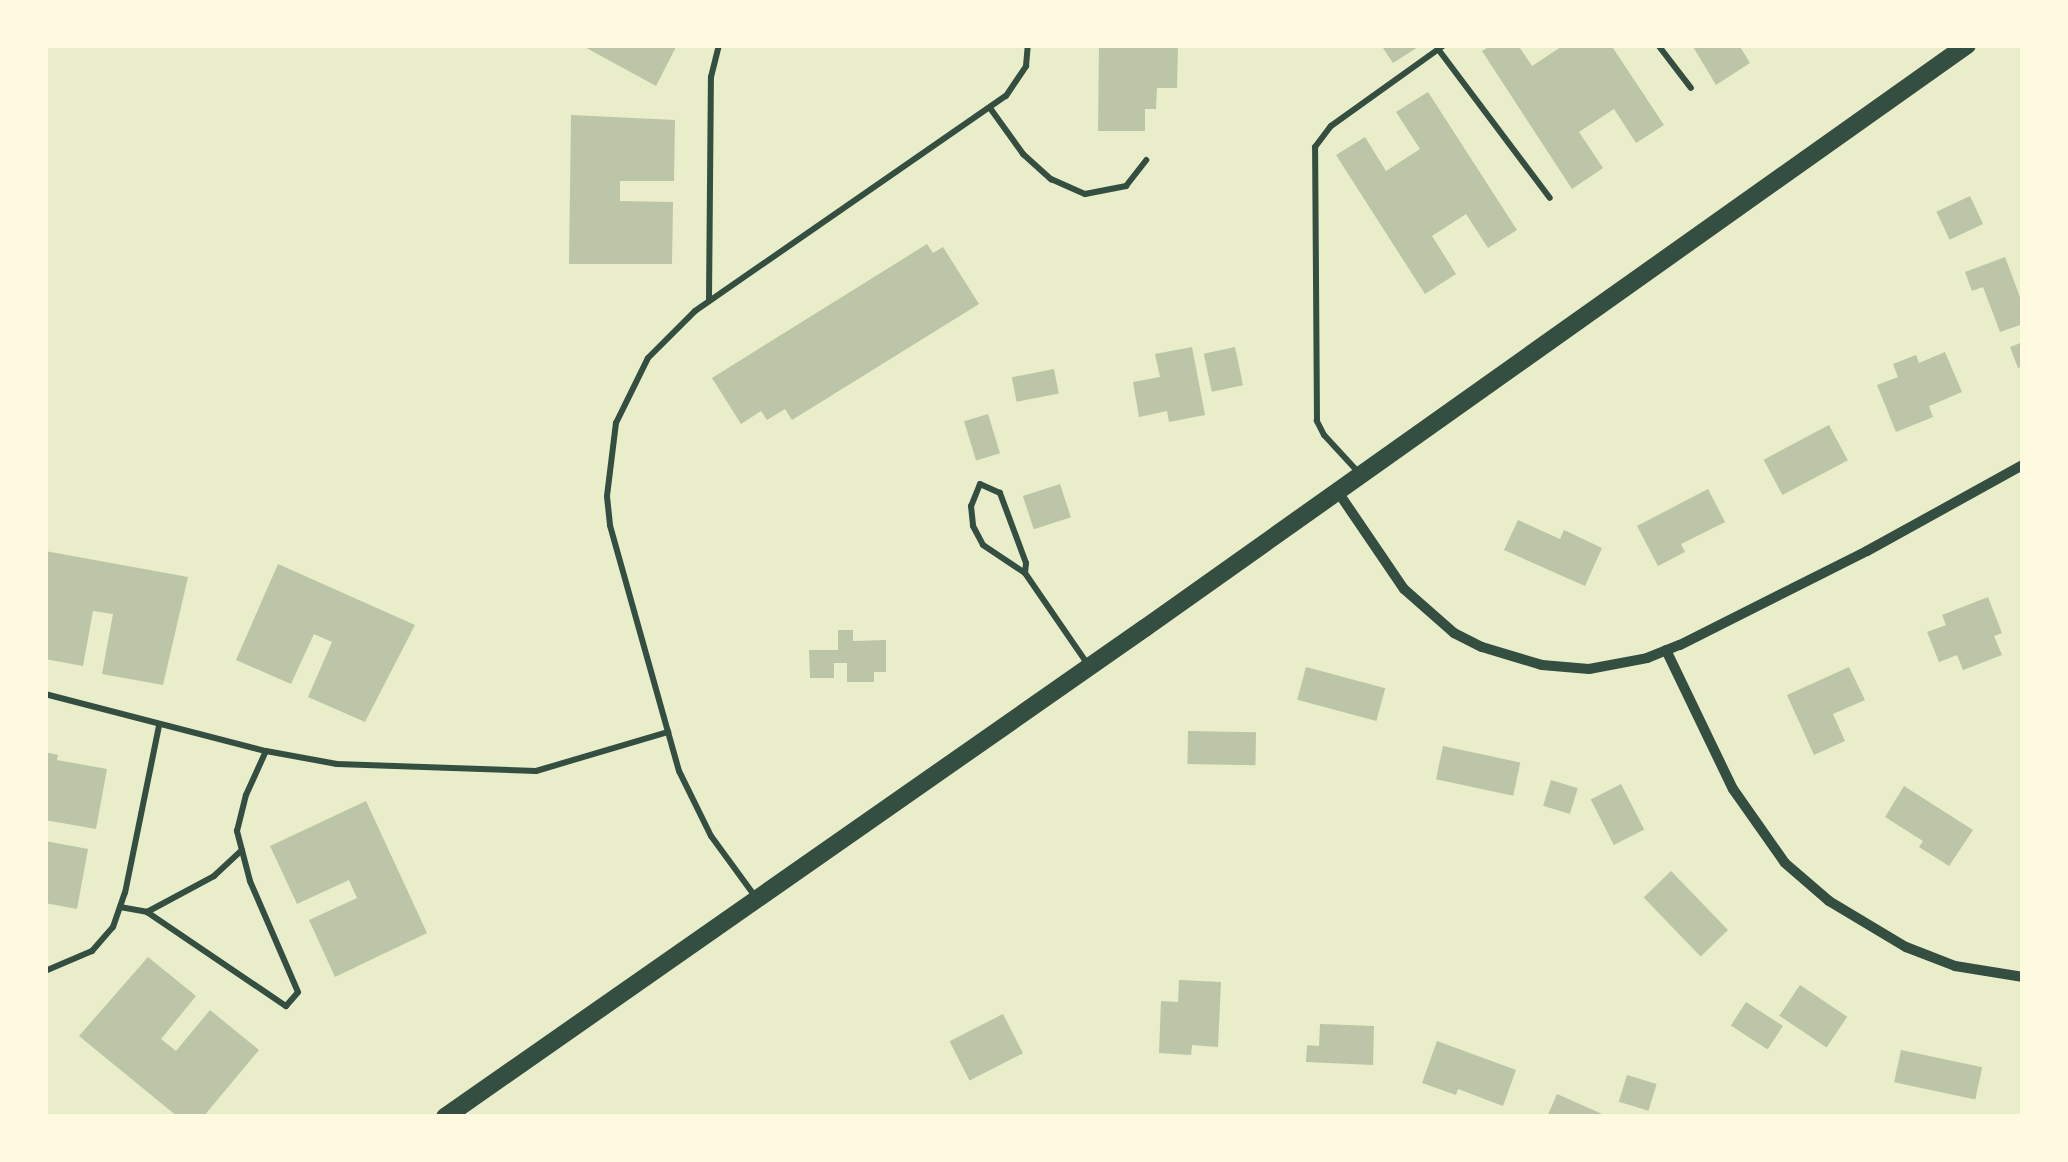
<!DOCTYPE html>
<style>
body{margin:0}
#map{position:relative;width:2068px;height:1162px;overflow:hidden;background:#e9edc9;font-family:"Sofia Sans Condensed",sans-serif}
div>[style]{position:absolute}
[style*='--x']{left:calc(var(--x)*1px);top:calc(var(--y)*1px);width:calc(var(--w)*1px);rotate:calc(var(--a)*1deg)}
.building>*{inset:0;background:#bcc5a7;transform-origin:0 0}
.service>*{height:6px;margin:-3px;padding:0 3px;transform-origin:3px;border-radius:3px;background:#344e41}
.minor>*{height:10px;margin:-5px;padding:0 5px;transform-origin:5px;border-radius:5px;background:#344e41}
.secondary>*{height:18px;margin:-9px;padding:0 9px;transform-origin:9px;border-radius:9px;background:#344e41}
span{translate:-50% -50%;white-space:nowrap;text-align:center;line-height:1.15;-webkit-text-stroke:8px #fefae0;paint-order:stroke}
.frame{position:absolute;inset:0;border:48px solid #fefae0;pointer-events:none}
</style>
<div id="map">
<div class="building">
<i style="clip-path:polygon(581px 45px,677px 45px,656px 86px)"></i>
<i style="clip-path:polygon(1099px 45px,1178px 45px,1177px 88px,1157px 88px,1156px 109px,1145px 109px,1145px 131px,1098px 131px)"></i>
<i style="clip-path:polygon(1381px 45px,1421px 45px,1393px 63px)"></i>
<i style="clip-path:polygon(1492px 45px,1518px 45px,1532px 66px,1564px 45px,1611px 45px,1664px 125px,1636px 143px,1614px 109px,1579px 132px,1603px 168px,1572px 189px,1482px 51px)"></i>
<i style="clip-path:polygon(1692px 45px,1739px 45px,1750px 63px,1716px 85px)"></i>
<i style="clip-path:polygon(1428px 92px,1517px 230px,1488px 248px,1466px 214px,1432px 236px,1456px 274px,1425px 294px,1336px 155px,1365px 137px,1386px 171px,1420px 149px,1396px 112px)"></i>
<i style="clip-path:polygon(571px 115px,675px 120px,674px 181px,620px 181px,620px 201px,673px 202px,672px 264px,569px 264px)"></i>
<i style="left:1970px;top:196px;width:31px;height:37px;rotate:65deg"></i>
<i style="clip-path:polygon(927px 244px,933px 253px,943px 247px,979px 304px,792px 420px,785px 409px,767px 420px,761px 411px,741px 424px,712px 378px)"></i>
<i style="clip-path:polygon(2005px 257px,2023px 305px,2023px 324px,2000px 332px,1983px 287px,1972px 291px,1965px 272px)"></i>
<i style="clip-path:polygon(2023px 342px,2023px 366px,2018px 368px,2010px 347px)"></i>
<i style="clip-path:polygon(1192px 347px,1205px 415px,1169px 422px,1167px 411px,1139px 417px,1133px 382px,1160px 377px,1155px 354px)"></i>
<i style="left:1235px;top:347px;width:39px;height:32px;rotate:78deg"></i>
<i style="clip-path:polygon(1945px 352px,1962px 392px,1929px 406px,1933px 417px,1896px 432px,1877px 385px,1898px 377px,1893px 364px,1916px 355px,1919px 363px)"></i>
<i style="left:1054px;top:369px;width:25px;height:43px;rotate:79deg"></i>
<i style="left:988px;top:414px;width:41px;height:25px;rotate:73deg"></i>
<i style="left:1829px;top:425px;width:40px;height:74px;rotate:62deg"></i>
<i style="left:1060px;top:484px;width:35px;height:39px;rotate:72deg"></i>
<i style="clip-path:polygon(1708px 489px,1725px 522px,1681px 544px,1685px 552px,1658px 566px,1637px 526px)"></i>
<i style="clip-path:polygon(1518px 520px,1560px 539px,1564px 530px,1602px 548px,1585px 586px,1504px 550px)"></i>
<i style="clip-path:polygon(45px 551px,188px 577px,163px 685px,102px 674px,113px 614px,93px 611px,83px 666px,45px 659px)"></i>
<i style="clip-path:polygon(278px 564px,415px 625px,365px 722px,308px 697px,332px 642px,314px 634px,291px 684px,236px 660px)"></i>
<i style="clip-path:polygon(1988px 597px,2002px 633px,1994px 636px,2002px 655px,1963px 670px,1957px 655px,1939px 662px,1927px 632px,1946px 625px,1942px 615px)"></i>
<i style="clip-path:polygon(838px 630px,853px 630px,853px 641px,886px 640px,886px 672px,874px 672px,874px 682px,847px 682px,847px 663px,834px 663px,834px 678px,810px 678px,809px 650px,838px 650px)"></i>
<i style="left:1306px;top:667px;width:82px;height:34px;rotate:15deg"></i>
<i style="clip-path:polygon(1849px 667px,1865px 700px,1833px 714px,1845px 741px,1814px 755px,1787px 695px)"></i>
<i style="left:1188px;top:731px;width:68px;height:33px;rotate:1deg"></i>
<i style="left:1443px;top:746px;width:79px;height:34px;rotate:12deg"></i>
<i style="clip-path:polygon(45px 752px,58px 755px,57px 760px,107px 769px,96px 829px,45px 820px)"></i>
<i style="left:1551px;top:780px;width:28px;height:27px;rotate:17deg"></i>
<i style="left:1621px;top:784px;width:51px;height:34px;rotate:63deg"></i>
<i style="clip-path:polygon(1904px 786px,1973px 830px,1949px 866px,1919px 847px,1923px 841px,1885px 817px)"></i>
<i style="clip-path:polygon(366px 801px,427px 933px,335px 977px,309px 920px,357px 898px,349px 880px,297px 904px,270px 846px)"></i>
<i style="clip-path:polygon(45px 841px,88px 849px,77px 909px,45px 903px)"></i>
<i style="left:1671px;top:871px;width:82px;height:38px;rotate:46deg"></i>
<i style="clip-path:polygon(148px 957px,196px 996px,161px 1039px,176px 1051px,210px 1010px,259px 1050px,203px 1117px,178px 1117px,79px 1036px)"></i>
<i style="clip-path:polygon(1179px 980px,1221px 982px,1218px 1047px,1192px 1045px,1191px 1055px,1159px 1053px,1161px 1001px,1178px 1002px)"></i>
<i style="left:1800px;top:985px;width:57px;height:37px;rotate:34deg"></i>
<i style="left:1746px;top:1002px;width:44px;height:28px;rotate:33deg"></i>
<i style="left:1003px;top:1014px;width:44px;height:60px;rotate:63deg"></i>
<i style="clip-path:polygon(1320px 1024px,1374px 1026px,1373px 1065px,1306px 1062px,1307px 1045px,1319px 1046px)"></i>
<i style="clip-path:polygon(1437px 1041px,1516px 1070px,1503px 1106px,1458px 1089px,1456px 1095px,1422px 1083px)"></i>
<i style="left:1901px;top:1050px;width:83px;height:33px;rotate:12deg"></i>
<i style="left:1627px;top:1075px;width:31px;height:28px;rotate:17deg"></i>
<i style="clip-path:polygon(1557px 1094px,1609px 1117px,1547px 1117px)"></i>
</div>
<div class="service">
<i style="--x:1658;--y:45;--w:54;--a:52.5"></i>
<i style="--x:1438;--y:49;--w:186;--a:53.1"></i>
<i style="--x:990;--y:108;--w:57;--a:54.3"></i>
<i style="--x:1023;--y:154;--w:38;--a:42"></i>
<i style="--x:1051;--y:179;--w:37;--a:24"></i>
<i style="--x:1085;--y:194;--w:42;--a:-11"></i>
<i style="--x:1126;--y:186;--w:33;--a:-52"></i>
<i style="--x:709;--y:299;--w:222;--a:-89.5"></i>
<i style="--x:711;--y:77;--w:33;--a:-76"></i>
<i style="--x:1360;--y:474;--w:53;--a:-132.7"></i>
<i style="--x:1324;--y:435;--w:16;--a:-117"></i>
<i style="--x:1317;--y:421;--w:274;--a:-90.4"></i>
<i style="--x:1315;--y:147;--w:26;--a:-53"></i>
<i style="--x:1331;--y:126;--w:139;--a:-35.6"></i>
<i style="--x:1025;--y:573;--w:10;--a:-84"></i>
<i style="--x:1026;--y:563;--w:75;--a:-110.4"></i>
<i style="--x:1000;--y:493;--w:22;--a:-156"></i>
<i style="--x:980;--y:484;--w:24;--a:112"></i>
<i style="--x:971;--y:506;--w:20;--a:84"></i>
<i style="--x:973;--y:526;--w:21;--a:62"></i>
<i style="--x:983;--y:545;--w:50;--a:33.7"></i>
<i style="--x:1025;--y:573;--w:113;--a:55.5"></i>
<i style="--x:45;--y:694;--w:228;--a:14.5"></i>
<i style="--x:266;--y:751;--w:72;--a:10.4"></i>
<i style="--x:337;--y:764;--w:199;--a:2"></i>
<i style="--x:536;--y:771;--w:138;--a:-16.5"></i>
<i style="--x:757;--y:899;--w:78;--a:-126.1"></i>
<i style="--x:711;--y:836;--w:72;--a:-116.2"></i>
<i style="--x:679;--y:771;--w:255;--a:-105.7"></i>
<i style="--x:610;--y:525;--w:29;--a:-96"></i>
<i style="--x:607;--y:496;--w:74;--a:-83"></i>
<i style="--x:616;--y:423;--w:72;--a:-63.8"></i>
<i style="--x:648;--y:358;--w:66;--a:-45"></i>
<i style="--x:695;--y:311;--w:378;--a:-34.7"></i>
<i style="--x:1006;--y:96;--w:36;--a:-56"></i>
<i style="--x:1026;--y:66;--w:21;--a:-85"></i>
<i style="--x:120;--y:907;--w:27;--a:10"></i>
<i style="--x:147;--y:912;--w:168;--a:34.1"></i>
<i style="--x:286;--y:1006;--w:18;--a:-49"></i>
<i style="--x:298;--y:992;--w:121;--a:-113.4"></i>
<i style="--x:250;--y:881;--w:52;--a:-104.6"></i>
<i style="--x:237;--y:831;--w:37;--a:-76"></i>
<i style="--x:246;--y:795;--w:48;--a:-65.6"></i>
<i style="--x:147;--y:912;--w:76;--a:-28.2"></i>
<i style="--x:214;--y:876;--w:38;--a:-43"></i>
<i style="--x:45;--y:971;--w:51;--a:-23.1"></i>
<i style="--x:92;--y:951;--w:32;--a:-49"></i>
<i style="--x:113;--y:927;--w:36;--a:-71"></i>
<i style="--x:125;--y:893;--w:170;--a:-78.5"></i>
</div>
<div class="minor">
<i style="--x:1338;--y:492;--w:117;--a:55.8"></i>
<i style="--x:1404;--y:589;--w:67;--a:41.3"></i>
<i style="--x:1454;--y:633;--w:31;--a:27"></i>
<i style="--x:1482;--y:647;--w:63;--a:16.7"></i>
<i style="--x:1542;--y:665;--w:47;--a:4.9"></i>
<i style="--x:1589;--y:669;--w:59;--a:-10.7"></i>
<i style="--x:1647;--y:658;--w:35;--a:-22"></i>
<i style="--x:1680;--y:645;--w:209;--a:-26.7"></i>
<i style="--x:1867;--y:551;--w:178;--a:-28.9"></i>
<i style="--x:1666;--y:650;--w:154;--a:64.3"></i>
<i style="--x:1733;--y:789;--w:90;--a:54.9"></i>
<i style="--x:1785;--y:863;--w:58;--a:40.8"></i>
<i style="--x:1829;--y:901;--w:90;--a:30.9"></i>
<i style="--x:1906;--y:947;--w:53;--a:21.2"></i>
<i style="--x:1955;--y:966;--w:69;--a:9.2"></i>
</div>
<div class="secondary">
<i style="--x:445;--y:1117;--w:854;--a:-34.94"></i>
<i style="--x:1145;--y:628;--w:1008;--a:-35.35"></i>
</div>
<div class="frame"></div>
</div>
